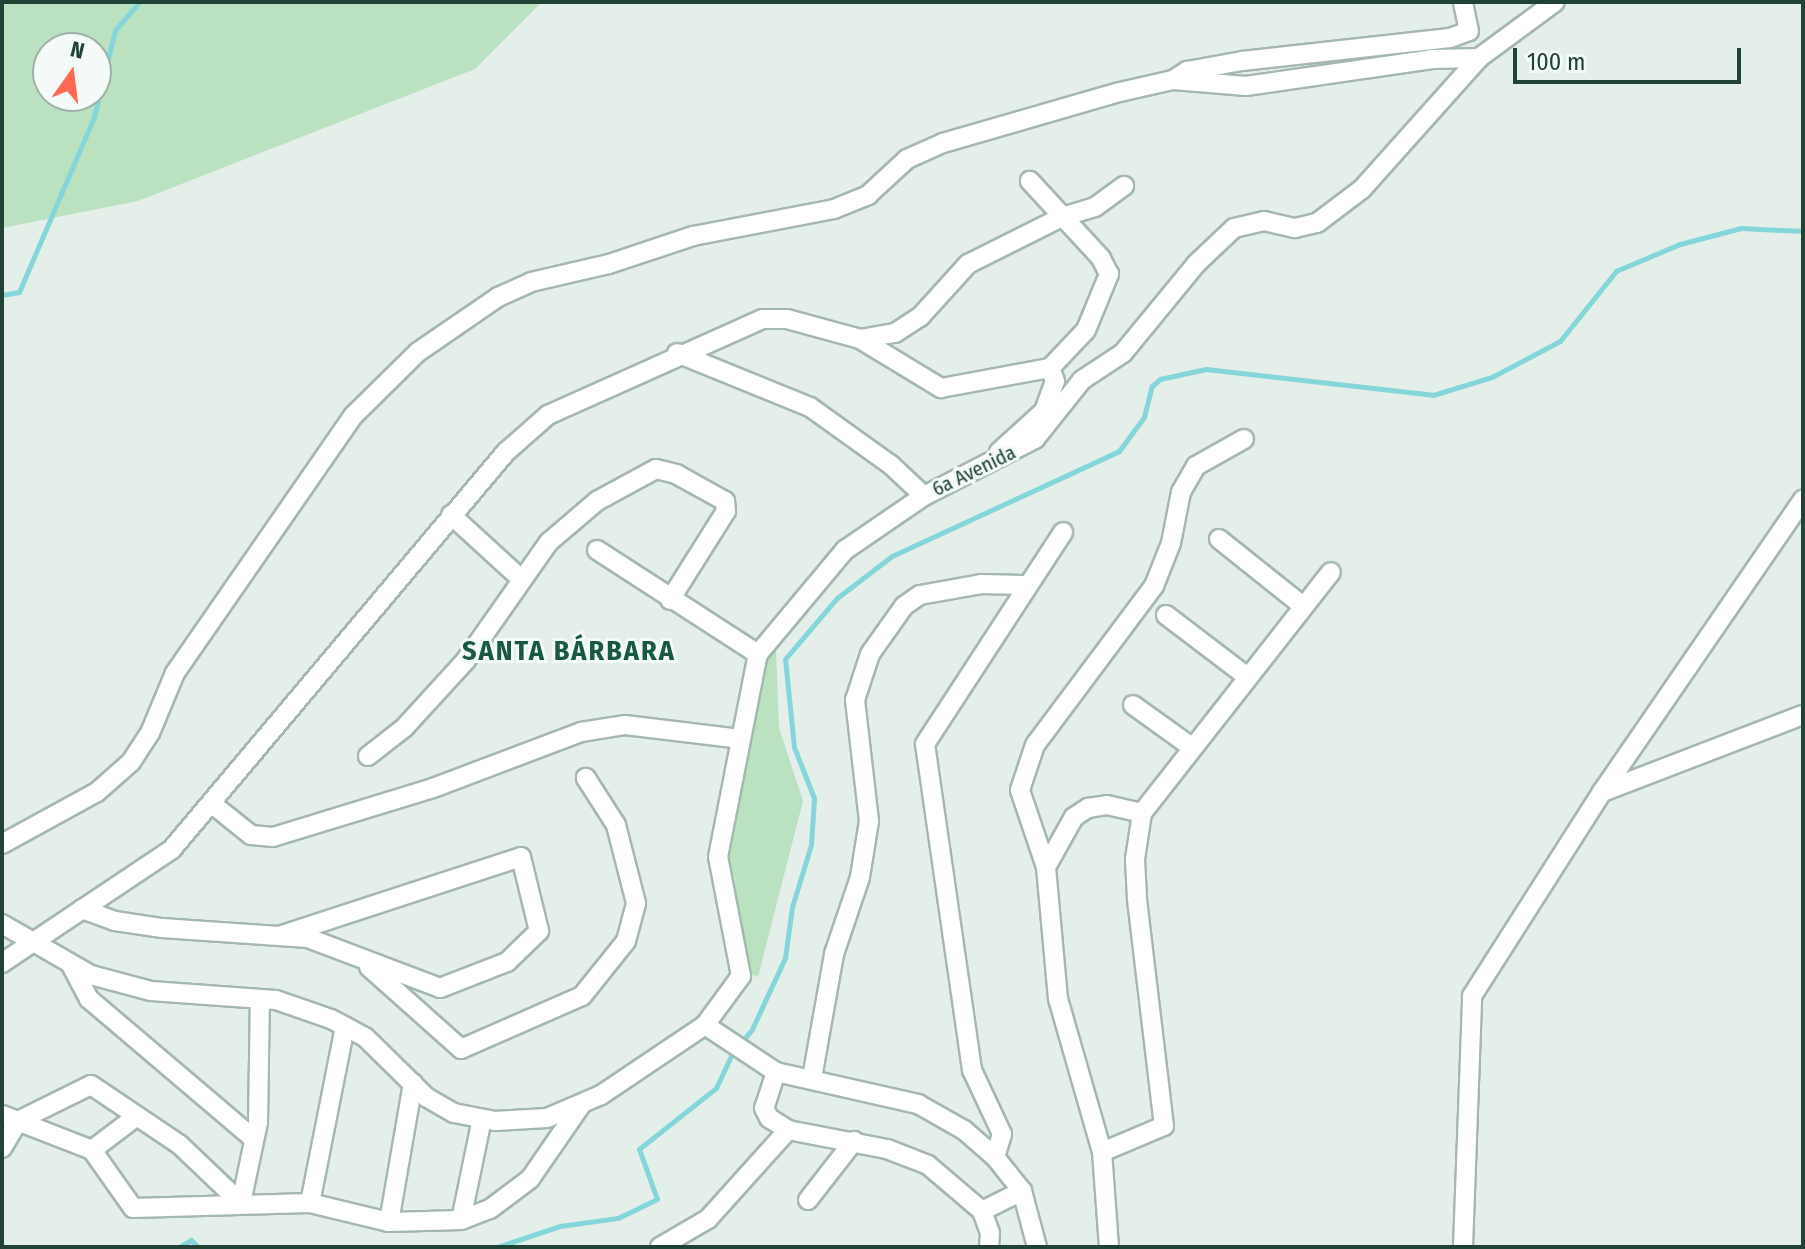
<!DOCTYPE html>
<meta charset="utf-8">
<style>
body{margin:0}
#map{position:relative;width:1805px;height:1249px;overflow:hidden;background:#e3efe8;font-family:"Fira Sans Condensed",sans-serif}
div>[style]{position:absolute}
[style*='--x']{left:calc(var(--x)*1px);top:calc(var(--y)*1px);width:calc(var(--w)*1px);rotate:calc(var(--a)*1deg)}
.green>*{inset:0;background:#bae2c0}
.stream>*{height:5px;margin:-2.5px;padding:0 2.5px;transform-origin:2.5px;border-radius:2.5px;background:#85d6da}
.roads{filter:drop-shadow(2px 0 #a5b8af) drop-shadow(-2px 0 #a5b8af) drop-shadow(0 2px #a5b8af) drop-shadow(0 -2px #a5b8af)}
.minor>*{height:18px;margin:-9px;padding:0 9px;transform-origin:9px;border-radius:9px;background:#fff}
span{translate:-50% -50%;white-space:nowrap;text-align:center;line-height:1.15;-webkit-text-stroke:6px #f4faf7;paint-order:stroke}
.street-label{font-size:20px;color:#204335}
.district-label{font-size:28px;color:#195841;font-weight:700;letter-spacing:2px}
.frame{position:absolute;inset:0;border:4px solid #204335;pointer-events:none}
.north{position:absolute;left:32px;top:32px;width:80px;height:80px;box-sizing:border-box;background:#f4faf7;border:2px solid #9fb1a9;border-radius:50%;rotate:14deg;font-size:22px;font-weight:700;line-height:32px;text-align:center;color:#204335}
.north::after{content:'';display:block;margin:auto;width:28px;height:36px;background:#ff6851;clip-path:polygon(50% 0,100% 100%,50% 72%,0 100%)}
.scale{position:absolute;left:1513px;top:48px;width:228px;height:36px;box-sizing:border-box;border:4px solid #204335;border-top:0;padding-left:10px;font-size:24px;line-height:28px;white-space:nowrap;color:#204335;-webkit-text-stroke:6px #f4faf7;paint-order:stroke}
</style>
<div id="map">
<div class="green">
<i style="clip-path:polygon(evenodd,2px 2px,542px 2px,475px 69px,138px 201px,2px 228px,2px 2px,48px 48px,96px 48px,96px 96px,48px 96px,48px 48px)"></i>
<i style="clip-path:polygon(776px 650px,779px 728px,803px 801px,758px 977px,747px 973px,720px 855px,766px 651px)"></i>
</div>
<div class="stream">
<i style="--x:2;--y:295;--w:17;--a:-10"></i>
<i style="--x:19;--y:292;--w:190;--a:-66.8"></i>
<i style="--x:94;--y:117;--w:89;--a:-76.4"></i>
<i style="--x:115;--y:30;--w:37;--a:-49"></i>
<i style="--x:179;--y:1247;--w:14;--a:-30"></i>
<i style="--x:191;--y:1240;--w:10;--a:45"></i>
<i style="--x:497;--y:1247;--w:66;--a:-18.4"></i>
<i style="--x:560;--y:1226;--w:59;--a:-7.9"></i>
<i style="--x:618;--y:1218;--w:43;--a:-26"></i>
<i style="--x:657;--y:1199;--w:53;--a:-109.8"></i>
<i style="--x:639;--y:1149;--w:98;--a:-38.4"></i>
<i style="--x:716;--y:1088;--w:40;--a:-65"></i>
<i style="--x:733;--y:1052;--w:30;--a:-50"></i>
<i style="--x:752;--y:1029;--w:78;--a:-65.1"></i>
<i style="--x:785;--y:958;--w:51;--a:-82.2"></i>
<i style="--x:792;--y:907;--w:65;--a:-73"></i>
<i style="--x:811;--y:845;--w:47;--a:-86.3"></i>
<i style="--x:814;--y:798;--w:55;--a:-111.4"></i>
<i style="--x:794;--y:747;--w:88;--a:-95.8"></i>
<i style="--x:785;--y:659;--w:80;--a:-49.6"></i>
<i style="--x:837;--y:598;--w:69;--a:-37.4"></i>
<i style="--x:892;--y:556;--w:250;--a:-24.8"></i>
<i style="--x:1119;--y:451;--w:42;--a:-53.7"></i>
<i style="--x:1144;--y:417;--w:32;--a:-76"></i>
<i style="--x:1152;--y:386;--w:11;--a:-41"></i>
<i style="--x:1160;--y:379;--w:47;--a:-12.3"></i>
<i style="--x:1206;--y:369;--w:228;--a:6.5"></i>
<i style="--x:1433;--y:395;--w:62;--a:-17"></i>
<i style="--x:1492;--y:377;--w:77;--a:-27.9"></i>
<i style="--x:1560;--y:341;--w:90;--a:-51.3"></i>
<i style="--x:1616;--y:271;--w:69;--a:-22.9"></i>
<i style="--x:1680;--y:244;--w:63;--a:-14.7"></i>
<i style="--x:1741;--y:228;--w:62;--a:2.8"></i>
</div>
<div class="roads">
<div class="minor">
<i style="--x:1173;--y:80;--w:17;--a:-33"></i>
<i style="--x:1187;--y:71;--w:56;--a:-10.3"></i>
<i style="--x:1242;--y:61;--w:209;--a:-6.3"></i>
<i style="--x:1450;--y:38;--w:20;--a:-20"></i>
<i style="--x:1469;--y:31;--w:30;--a:-102"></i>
<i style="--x:860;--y:339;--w:95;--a:31.2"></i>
<i style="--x:941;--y:388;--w:111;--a:-10.4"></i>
<i style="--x:1050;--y:368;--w:52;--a:-46.5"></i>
<i style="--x:1086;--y:330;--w:61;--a:-67.7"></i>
<i style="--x:1109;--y:274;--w:18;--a:-117"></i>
<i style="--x:1101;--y:258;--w:105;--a:-132.7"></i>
<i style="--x:677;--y:353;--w:144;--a:22.1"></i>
<i style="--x:810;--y:407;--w:100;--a:35.6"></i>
<i style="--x:891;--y:465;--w:45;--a:43.2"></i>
<i style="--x:999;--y:452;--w:61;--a:-42.3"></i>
<i style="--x:1044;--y:411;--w:32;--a:-70"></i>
<i style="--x:1055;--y:381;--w:14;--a:-111"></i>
<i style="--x:451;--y:515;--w:95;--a:42.4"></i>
<i style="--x:1219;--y:539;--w:107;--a:38.6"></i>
<i style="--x:597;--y:550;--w:192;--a:32.9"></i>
<i style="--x:1166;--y:615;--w:101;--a:37.3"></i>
<i style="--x:1133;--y:705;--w:70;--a:35.7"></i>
<i style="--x:368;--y:756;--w:46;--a:-37.9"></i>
<i style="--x:404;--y:728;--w:92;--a:-47.6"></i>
<i style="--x:466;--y:660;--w:144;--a:-54.9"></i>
<i style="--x:549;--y:542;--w:63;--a:-40.5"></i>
<i style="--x:597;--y:501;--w:67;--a:-28.5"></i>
<i style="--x:656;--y:469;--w:21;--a:14"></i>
<i style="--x:676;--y:474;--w:56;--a:28.9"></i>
<i style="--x:725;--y:501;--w:10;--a:84"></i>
<i style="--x:726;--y:511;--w:105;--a:122.2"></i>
<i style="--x:1602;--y:792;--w:215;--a:-21"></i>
<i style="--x:211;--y:803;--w:51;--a:38.7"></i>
<i style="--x:251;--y:835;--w:22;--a:5"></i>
<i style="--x:273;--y:837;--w:167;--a:-17"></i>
<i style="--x:433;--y:788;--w:158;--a:-20.7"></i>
<i style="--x:581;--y:732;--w:45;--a:-9"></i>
<i style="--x:625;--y:725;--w:116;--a:6.9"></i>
<i style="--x:2;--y:844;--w:108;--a:-28.7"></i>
<i style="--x:97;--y:792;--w:45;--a:-41.4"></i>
<i style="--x:131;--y:762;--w:35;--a:-57"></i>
<i style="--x:150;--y:733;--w:65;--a:-67.4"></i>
<i style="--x:175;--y:673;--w:313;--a:-55.3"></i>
<i style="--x:353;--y:416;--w:91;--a:-44.6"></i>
<i style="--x:418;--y:352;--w:97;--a:-34.5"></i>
<i style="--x:498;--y:297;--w:36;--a:-24"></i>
<i style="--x:531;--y:282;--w:80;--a:-13"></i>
<i style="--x:609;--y:264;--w:89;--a:-18.4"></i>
<i style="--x:693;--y:236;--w:144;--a:-10.8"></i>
<i style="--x:834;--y:209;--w:37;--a:-22"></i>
<i style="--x:868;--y:195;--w:53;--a:-42.7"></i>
<i style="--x:907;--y:159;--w:39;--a:-24"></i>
<i style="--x:943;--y:143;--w:184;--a:-16.1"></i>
<i style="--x:1120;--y:92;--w:54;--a:-12.8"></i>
<i style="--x:1173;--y:80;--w:73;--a:4.7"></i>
<i style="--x:1246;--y:86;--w:190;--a:-8.2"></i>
<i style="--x:1434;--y:59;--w:45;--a:-1.3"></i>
<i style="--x:1046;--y:867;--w:57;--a:-60.8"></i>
<i style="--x:1074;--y:817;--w:17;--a:-33"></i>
<i style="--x:1088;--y:808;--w:19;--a:-9"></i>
<i style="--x:1107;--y:805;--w:36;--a:13"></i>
<i style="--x:82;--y:909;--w:35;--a:20"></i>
<i style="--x:115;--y:921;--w:48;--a:8.5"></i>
<i style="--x:162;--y:928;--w:146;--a:3.9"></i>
<i style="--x:308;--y:938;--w:141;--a:20.7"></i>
<i style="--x:440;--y:988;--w:72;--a:-21.2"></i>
<i style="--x:507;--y:962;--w:45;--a:-44.1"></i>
<i style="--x:539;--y:931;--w:76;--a:-103.7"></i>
<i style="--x:521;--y:857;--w:254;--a:161.9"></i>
<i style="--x:2;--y:924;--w:103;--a:29.8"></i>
<i style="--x:91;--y:975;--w:62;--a:14.9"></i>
<i style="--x:151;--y:991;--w:125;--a:4.1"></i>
<i style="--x:276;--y:1000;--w:58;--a:19.1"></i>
<i style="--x:331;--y:1019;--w:38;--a:28"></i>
<i style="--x:365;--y:1037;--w:86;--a:44.5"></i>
<i style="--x:426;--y:1097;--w:32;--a:30"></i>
<i style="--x:454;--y:1113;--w:42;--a:11"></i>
<i style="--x:495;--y:1121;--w:52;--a:-3.3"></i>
<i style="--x:547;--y:1118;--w:59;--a:-23.1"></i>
<i style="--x:601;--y:1095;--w:125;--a:-33.9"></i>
<i style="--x:705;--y:1025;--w:61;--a:-53.7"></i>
<i style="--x:741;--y:976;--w:121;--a:-100.9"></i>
<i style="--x:718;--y:857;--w:207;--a:-78.9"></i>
<i style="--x:758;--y:654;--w:136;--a:-50.1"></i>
<i style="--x:845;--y:550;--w:96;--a:-34.4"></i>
<i style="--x:924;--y:496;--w:125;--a:-27.2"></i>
<i style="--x:1035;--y:439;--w:75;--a:-51.5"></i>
<i style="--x:1082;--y:380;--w:49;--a:-33.4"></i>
<i style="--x:1123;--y:353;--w:115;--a:-50.6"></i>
<i style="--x:1196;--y:264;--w:52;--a:-43.5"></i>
<i style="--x:1234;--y:228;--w:31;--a:-13"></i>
<i style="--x:1264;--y:221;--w:32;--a:13"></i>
<i style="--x:1295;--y:228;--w:23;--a:-13"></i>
<i style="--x:1317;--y:223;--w:56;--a:-37.1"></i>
<i style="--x:1362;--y:189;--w:176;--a:-48.2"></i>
<i style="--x:1479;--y:58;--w:94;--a:-36.4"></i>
<i style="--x:2;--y:963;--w:205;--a:-33.8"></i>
<i style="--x:172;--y:849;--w:519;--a:-49.93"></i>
<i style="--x:506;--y:452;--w:56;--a:-41.4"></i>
<i style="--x:548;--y:415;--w:235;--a:-24.1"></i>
<i style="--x:763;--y:319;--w:24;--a:0"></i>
<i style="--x:787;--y:319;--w:76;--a:15.3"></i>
<i style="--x:860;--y:339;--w:36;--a:-10"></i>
<i style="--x:895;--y:333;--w:30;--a:-33"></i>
<i style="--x:920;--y:317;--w:72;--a:-47.8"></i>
<i style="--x:968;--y:264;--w:105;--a:-26.6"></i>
<i style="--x:1062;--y:217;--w:34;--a:-17"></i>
<i style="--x:1095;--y:207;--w:36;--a:-36"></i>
<i style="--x:70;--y:963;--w:41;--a:62.2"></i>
<i style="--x:89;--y:999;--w:216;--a:40.3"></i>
<i style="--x:369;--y:967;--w:123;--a:41.7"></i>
<i style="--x:461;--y:1049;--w:132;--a:-23.7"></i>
<i style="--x:582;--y:996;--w:70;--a:-51.3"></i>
<i style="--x:626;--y:941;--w:39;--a:-75"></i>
<i style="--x:636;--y:903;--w:81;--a:-104.4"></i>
<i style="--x:616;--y:825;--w:56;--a:-122.6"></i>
<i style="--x:705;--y:1025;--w:85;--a:33.5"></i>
<i style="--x:776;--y:1072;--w:146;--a:12.7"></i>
<i style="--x:918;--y:1104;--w:53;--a:29.5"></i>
<i style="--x:964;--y:1130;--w:41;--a:41.1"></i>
<i style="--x:995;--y:1157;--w:43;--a:51.5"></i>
<i style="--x:1022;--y:1191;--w:58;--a:75"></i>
<i style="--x:776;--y:1072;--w:38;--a:108"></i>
<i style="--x:764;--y:1108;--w:11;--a:63"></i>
<i style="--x:769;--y:1118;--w:22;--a:32"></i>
<i style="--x:788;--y:1130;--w:101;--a:10.9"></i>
<i style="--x:887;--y:1149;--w:44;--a:21.3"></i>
<i style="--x:928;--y:1165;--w:71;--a:40.4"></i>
<i style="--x:982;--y:1211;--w:23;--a:70"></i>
<i style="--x:990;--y:1233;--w:14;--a:94"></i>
<i style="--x:812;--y:1078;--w:126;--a:-79.9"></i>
<i style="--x:834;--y:954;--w:81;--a:-71.3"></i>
<i style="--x:860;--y:877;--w:57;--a:-80.9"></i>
<i style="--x:869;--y:821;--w:122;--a:-96.6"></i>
<i style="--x:855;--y:700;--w:48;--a:-71.9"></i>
<i style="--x:870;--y:654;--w:59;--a:-54.7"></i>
<i style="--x:904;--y:606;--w:19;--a:-35"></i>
<i style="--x:920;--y:595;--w:62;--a:-10.2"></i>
<i style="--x:981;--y:584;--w:43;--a:1.3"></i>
<i style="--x:2;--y:1115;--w:97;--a:21.3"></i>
<i style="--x:92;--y:1150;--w:71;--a:54.7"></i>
<i style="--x:133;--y:1208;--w:177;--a:-1.6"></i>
<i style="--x:310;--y:1203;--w:81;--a:13.5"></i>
<i style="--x:389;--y:1222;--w:72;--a:-1.6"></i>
<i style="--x:461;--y:1220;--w:31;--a:-21"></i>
<i style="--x:490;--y:1209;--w:50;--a:-36.9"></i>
<i style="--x:530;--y:1179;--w:90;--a:-55.4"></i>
<i style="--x:2;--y:1148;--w:31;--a:-59"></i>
<i style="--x:18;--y:1121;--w:81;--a:-26.3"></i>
<i style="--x:91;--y:1085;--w:107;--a:34"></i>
<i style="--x:180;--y:1145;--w:84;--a:43.6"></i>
<i style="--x:241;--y:1203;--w:83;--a:-78.1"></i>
<i style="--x:258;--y:1122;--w:123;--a:-89.1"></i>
<i style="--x:92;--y:1150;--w:56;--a:-37.1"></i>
<i style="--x:1102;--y:1152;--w:67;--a:-22.8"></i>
<i style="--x:1164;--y:1126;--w:230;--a:-96.8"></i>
<i style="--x:1137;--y:898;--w:39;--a:-93"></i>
<i style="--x:1135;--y:859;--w:47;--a:-81.3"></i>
<i style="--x:1142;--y:813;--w:306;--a:-51.9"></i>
<i style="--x:995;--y:1157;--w:24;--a:-73"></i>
<i style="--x:1002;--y:1134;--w:71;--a:-115.1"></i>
<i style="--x:972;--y:1070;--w:329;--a:-98.2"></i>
<i style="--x:925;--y:744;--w:253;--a:-56.9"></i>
<i style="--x:808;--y:1200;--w:75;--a:-52.1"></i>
<i style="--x:310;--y:1203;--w:180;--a:-78.8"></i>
<i style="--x:982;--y:1211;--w:45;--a:-26.6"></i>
<i style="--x:461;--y:1220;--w:103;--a:-78.3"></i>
<i style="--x:389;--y:1222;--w:141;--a:-80.2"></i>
<i style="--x:660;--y:1247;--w:56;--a:-30.3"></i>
<i style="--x:708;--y:1219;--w:120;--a:-48"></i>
<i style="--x:1109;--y:1247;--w:95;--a:-94.2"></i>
<i style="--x:1102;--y:1152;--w:159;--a:-106"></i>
<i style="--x:1058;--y:999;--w:133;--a:-95.2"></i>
<i style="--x:1046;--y:867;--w:81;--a:-108.7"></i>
<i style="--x:1020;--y:790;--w:47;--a:-71.6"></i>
<i style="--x:1035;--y:745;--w:199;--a:-53.2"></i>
<i style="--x:1154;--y:586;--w:46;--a:-68.4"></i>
<i style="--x:1171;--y:543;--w:52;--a:-78.9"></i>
<i style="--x:1181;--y:492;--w:30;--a:-60"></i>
<i style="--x:1196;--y:466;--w:55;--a:-29.4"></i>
<i style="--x:1463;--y:1247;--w:251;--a:-87.9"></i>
<i style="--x:1472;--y:996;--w:242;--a:-57.5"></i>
<i style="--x:1602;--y:792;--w:355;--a:-55.5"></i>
</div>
</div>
<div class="street-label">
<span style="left:974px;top:471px;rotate:-26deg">6a Avenida</span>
</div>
<div class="district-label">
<span style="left:569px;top:651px">SANTA BÁRBARA</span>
</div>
<div class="frame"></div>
<div class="north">N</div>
<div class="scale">100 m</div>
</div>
